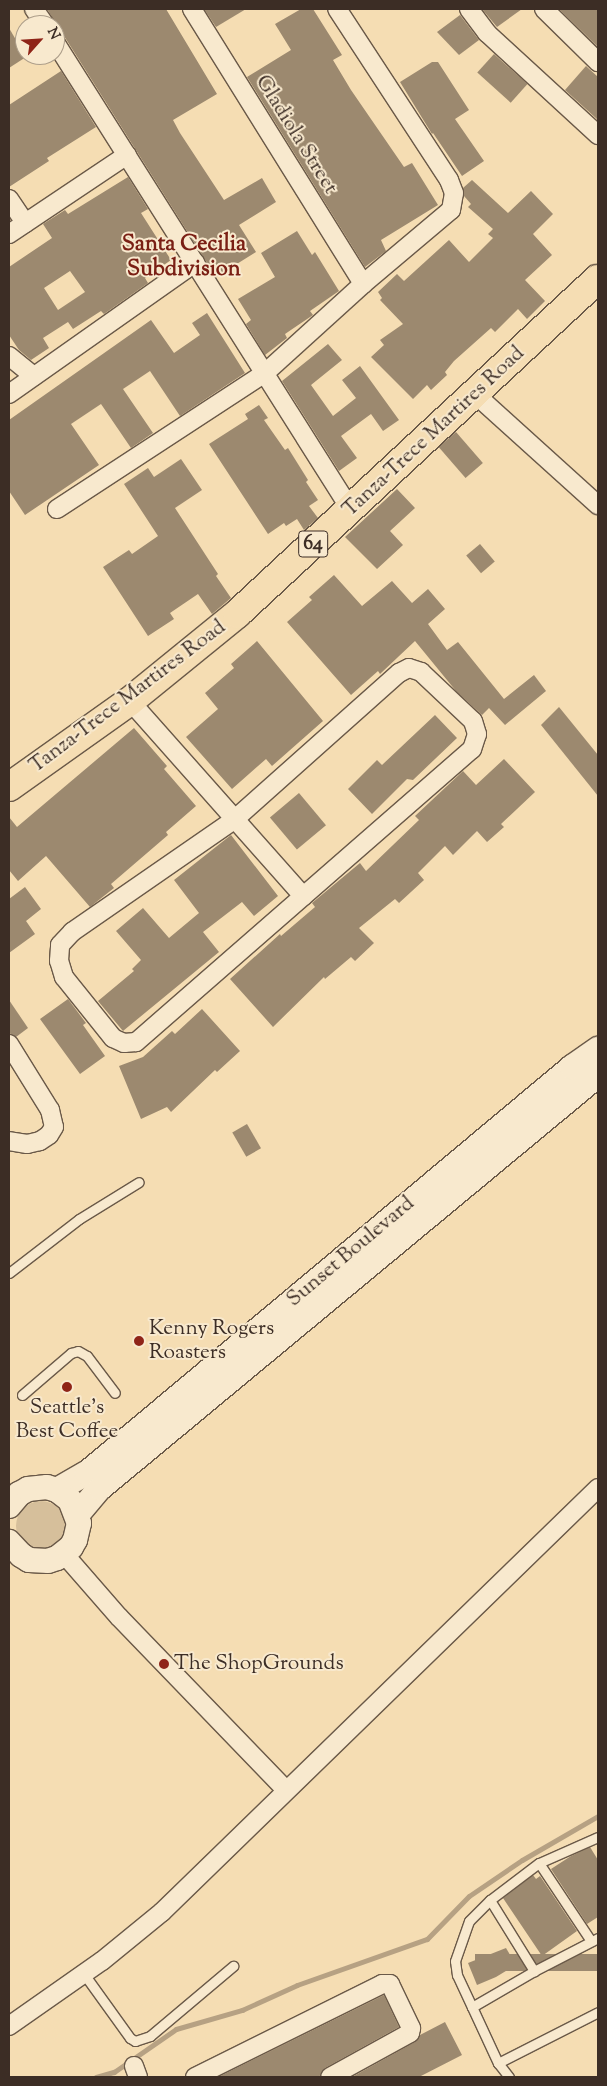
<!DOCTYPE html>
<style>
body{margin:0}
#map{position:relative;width:607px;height:2086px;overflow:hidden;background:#f5ddb3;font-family:"Sorts Mill Goudy",serif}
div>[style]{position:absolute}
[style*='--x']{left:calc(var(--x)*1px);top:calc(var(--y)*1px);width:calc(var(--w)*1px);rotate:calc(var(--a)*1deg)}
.green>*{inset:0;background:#d6bf9b}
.round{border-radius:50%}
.stream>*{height:5px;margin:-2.5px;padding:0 2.5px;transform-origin:2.5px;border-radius:2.5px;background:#b6a183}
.building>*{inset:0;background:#9c896f;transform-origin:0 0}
.roads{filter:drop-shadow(1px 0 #6a5948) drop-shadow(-1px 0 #6a5948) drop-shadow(0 1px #6a5948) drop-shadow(0 -1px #6a5948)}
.lane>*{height:9px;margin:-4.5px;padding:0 4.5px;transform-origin:4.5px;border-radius:4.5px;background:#f8e9ce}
.street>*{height:18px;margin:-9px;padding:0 9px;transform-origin:9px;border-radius:9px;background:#f8e9ce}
.secondary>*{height:24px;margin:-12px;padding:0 12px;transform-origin:12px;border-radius:12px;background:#f8e9ce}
.primary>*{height:28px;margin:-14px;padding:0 14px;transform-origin:14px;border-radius:14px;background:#f5ddb3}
.dots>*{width:14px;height:14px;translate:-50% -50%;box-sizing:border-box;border:2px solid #f8e9ce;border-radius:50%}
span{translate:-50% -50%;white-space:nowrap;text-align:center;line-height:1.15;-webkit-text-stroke:4px #f8e9ce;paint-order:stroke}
.shield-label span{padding:1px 4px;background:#f8e9ce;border:1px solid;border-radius:4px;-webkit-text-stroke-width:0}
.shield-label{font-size:20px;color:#3c2d25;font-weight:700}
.street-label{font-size:21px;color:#3c2d25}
.poi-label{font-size:21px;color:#3c2d25}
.left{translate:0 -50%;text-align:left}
.neighbourhood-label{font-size:22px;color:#7a1f14;font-weight:700}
.frame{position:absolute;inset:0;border:10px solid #3c2d25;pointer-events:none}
.north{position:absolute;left:15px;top:15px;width:50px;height:50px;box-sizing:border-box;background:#f8e9ce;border:1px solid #ad9e8a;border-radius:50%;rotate:64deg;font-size:14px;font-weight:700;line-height:20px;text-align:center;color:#3c2d25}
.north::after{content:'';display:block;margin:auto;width:18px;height:22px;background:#8f2418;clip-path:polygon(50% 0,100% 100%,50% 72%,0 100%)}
</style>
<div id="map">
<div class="green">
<i class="round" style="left:16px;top:1501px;width:50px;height:50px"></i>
</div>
<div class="stream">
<i style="--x:96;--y:2077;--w:19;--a:-16"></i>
<i style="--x:114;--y:2072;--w:75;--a:-34.7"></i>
<i style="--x:176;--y:2029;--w:69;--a:-16.1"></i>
<i style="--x:242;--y:2010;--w:60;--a:-24.4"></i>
<i style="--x:297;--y:1985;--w:138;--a:-19.5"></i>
<i style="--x:427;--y:1939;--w:60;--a:-45.7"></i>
<i style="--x:469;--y:1896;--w:64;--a:-34.2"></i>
<i style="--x:522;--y:1860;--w:88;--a:-30.1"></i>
</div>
<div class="building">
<i style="clip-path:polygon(47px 9px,166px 9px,217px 94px,173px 120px,180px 133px,224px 200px,262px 178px,276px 202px,239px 225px,256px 252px,216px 277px)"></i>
<i style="clip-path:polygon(204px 9px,246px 9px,216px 27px)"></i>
<i style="clip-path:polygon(301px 9px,313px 9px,342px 55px,333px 60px,351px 90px,404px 167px,412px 163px,438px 205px,381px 240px,386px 251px,365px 267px,247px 77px,291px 50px,275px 24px)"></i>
<i style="clip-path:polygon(482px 9px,522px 9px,497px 27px)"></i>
<i style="clip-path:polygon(559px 9px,598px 9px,598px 47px)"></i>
<i style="clip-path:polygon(460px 15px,479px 40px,459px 55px,437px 32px)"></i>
<i style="clip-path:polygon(9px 28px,26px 57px,9px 68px)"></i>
<i style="left:494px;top:54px;width:45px;height:25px;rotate:42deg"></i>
<i style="clip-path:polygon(432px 62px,438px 62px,469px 110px,455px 119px,484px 161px,462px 176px,433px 133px,432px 134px,400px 82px)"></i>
<i style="clip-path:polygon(586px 66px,598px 77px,598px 120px,565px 90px)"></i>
<i style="clip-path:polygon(61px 71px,96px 127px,47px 158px,49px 161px,9px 187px,9px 105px)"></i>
<i style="clip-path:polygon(evenodd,128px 177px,148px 209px,141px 213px,171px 260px,145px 278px,148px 283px,104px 314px,101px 311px,73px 329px,68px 322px,43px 338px,49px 348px,31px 360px,19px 350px,9px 335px,9px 267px,52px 238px,43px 224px,65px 210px,68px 214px,128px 177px,70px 271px,85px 292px,58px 310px,44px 288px,70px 271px)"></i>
<i style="clip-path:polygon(472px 180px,508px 213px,531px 191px,553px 214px,533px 234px,552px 255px,525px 280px,545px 301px,527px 319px,518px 309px,495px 332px,491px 328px,454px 361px,445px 372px,447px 375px,431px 390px,427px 385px,413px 399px,371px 357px,384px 345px,380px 340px,403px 324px,380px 300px,382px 298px,378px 292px,397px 274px,404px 281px,449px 240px,469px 262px,493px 238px,488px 234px,493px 229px,468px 207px,471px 204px,464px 196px,463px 188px)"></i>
<i style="clip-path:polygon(297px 231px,312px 255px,315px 252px,339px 291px,310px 311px,313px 315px,285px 334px,287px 338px,265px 355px,246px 324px,251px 320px,238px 299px,275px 277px,261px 253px)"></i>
<i style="clip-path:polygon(207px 313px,245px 373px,180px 416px,150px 371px,123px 389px,153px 433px,131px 448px,101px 404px,71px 424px,99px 465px,25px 515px,9px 491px,9px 420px,151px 320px,174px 353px,200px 335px,192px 323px)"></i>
<i style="clip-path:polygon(328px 344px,342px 360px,311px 385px,333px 416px,356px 398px,342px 380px,360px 366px,399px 420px,383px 431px,371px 414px,341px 436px,357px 458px,339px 471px,282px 381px)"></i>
<i style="clip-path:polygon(259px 405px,268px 418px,264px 420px,285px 450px,288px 448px,308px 480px,306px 482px,318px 500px,309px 506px,318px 518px,304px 530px,297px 519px,286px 526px,284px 523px,268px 534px,209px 444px,248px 419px,245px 414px)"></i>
<i style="left:456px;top:432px;width:41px;height:23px;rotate:49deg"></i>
<i style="clip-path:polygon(181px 459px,202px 490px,175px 508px,218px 574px,216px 576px,231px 598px,212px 614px,198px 594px,170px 613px,174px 619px,148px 636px,103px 567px,129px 550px,132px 554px,158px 536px,124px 484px,148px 468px,154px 477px)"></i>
<i style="clip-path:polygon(397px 489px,415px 508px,390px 531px,403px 545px,377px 569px,345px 537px)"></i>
<i style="left:480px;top:544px;width:23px;height:18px;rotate:50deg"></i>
<i style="clip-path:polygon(334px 575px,362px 606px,392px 581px,412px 603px,428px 589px,445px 609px,428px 624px,447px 650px,458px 642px,504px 699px,534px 675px,546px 691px,505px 725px,489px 708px,482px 715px,456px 691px,415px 641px,380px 674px,378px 671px,351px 695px,287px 622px,312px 600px,309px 597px)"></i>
<i style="clip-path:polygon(257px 641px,323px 721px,272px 766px,266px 759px,232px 789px,186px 737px,218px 709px,205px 693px,234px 668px,231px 664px)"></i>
<i style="clip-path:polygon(559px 707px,598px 755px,598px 796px,541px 725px)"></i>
<i style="clip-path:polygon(435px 715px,457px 738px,413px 780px,407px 779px,372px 814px,348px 789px,377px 760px,382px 765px)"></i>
<i style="clip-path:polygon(134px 728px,167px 766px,164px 769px,196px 806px,166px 832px,168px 835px,111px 884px,114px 888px,90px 907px,46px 856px,18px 881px,9px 870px,9px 817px,17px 827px)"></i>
<i style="clip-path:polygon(504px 759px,535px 792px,501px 824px,504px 827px,487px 842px,477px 831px,453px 855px,445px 846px,418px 873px,424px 880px,399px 903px,395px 899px,359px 928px,374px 943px,355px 961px,351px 957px,325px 979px,324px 977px,273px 1027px,230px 979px,280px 934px,281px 936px,315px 907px,312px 903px,360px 863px,366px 871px,419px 820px,415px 816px,463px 771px,476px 785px)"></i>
<i style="left:299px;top:793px;width:42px;height:38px;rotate:50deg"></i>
<i style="clip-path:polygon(231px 835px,278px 896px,254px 916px,242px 902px,203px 932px,219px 952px,123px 1031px,98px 1001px,134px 971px,132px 969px,141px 960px,116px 931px,143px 908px,169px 938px,199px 913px,174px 880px)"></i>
<i style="clip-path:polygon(25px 887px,41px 909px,26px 921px,35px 934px,9px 953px,9px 899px)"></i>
<i style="clip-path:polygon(68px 999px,86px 1023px,83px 1025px,105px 1056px,80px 1074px,40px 1019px)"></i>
<i style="clip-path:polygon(9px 1000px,28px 1028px,16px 1037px,9px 1033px)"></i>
<i style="clip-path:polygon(202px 1009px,240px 1051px,217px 1072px,215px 1070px,171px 1112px,167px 1107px,141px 1119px,119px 1066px,143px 1057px,172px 1031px,175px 1034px)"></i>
<i style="left:247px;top:1124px;width:28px;height:17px;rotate:60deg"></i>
<i style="clip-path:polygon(590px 1847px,598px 1860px,598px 1917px,587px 1924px,551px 1869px,571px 1856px)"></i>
<i style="clip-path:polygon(533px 1875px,536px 1879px,540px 1876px,577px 1931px,542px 1956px,503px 1898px)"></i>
<i style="clip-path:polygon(506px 1948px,516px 1965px,496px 1977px,477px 1985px,468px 1963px)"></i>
<i style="left:598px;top:1954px;width:17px;height:123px;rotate:90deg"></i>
<i style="clip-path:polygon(384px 1995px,399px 2027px,325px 2068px,319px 2077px,218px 2077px)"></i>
<i style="clip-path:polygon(445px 2022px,462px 2055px,419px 2077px,352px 2077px,415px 2042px,420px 2035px)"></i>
</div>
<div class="roads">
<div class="lane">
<i style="--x:9;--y:1273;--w:88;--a:-37.6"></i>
<i style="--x:79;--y:1219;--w:70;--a:-31.7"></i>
<i style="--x:22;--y:1395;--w:65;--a:-40.6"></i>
<i style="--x:71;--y:1353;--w:7;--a:-16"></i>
<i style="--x:78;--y:1351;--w:10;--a:29"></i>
<i style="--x:87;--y:1356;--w:46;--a:52.9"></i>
<i style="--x:539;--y:1863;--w:94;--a:56.3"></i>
<i style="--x:490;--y:1900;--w:61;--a:-37.1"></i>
<i style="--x:539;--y:1863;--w:64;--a:-23.8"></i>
<i style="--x:84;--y:1974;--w:79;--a:54.3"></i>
<i style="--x:130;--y:2038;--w:6;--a:31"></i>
<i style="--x:135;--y:2041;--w:16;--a:-18"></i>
<i style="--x:150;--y:2036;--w:109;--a:-40.1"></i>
<i style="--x:472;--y:2007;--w:35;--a:-115"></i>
<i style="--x:457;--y:1975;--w:14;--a:-98"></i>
<i style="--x:455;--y:1961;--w:42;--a:-70.7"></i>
<i style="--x:469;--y:1921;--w:30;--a:-45"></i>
<i style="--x:490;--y:1900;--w:84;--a:58.2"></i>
<i style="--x:498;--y:2063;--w:112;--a:-27"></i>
<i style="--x:509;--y:2077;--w:18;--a:-128"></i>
<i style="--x:498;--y:2063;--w:62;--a:-114.9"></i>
<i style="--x:472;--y:2007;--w:72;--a:-30.1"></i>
<i style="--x:534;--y:1971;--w:72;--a:-27.3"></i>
</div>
<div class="street">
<i style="--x:34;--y:9;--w:19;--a:55"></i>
<i style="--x:192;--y:9;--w:324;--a:58.1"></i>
<i style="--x:469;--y:9;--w:30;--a:53"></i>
<i style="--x:487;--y:33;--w:151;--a:42.6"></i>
<i style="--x:544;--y:9;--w:76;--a:44.5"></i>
<i style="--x:55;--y:42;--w:554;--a:57.69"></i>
<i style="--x:9;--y:199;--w:29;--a:56"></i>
<i style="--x:9;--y:234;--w:142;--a:-33.8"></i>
<i style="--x:9;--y:356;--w:32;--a:39"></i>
<i style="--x:9;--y:394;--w:228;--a:-35.2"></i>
<i style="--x:475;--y:394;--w:166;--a:42.1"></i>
<i style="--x:57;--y:509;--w:249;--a:-33.2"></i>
<i style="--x:265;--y:373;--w:132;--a:-42.2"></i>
<i style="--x:363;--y:284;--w:115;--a:-40.1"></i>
<i style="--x:451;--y:210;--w:17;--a:-80"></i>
<i style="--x:454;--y:193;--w:14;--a:-111"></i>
<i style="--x:449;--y:180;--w:204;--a:-123.2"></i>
<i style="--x:409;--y:668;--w:13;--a:18"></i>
<i style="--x:421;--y:672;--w:71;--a:43.3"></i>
<i style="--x:473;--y:721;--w:14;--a:73"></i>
<i style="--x:477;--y:734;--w:16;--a:108"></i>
<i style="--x:472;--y:749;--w:446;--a:138.9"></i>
<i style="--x:136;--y:1042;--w:12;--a:175"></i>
<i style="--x:124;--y:1043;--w:12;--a:-156"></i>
<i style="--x:113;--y:1038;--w:78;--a:-128.8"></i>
<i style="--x:64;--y:977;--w:17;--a:-107"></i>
<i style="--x:59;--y:961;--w:16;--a:-86"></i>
<i style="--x:60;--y:945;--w:18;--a:-47"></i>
<i style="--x:72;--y:932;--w:198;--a:-34.7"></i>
<i style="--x:235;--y:819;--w:220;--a:-41.7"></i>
<i style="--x:399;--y:673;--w:11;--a:-27"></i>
<i style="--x:130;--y:701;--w:261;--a:48.4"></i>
<i style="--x:9;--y:1044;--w:78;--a:58.2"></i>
<i style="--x:50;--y:1110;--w:17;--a:77"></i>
<i style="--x:54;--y:1127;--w:9;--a:122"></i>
<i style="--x:49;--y:1135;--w:11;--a:146"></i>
<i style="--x:40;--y:1141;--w:13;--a:167"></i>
<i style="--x:27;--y:1144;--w:18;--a:-171"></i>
<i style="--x:64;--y:1554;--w:84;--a:48.9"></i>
<i style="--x:119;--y:1617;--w:240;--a:46"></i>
<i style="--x:9;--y:2026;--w:113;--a:-35"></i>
<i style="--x:102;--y:1961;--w:77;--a:-39.2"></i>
<i style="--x:162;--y:1912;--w:608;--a:-44.2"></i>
<i style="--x:134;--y:2066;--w:12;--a:70"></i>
<i style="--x:195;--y:2077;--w:209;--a:-26.4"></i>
<i style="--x:382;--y:1984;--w:8;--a:0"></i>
<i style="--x:390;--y:1984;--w:49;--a:64.5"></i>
<i style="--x:411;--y:2028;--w:5;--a:101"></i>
<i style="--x:410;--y:2033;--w:91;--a:151.2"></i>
</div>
<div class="secondary">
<i style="--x:57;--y:1490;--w:34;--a:-30"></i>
<i style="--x:87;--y:1473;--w:633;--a:-39.93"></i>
<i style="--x:572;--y:1067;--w:32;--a:-35"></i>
<i style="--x:9;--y:1506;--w:16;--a:-50"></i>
<i style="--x:19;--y:1494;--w:10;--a:-29"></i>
<i style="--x:28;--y:1489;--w:19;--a:-6"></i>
<i style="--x:47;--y:1487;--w:10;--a:17"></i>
<i style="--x:57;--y:1490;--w:16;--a:38"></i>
<i style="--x:70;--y:1500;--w:25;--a:69"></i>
<i style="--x:79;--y:1523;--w:17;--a:103"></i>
<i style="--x:75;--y:1540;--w:8;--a:120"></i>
<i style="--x:71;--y:1547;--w:18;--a:142"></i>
<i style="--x:57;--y:1558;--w:9;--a:162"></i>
<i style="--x:48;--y:1561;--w:19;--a:-177"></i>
<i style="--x:29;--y:1560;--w:9;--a:-148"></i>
<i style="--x:21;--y:1555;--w:18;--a:-133"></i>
<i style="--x:77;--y:1515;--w:35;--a:-50"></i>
<i style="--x:100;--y:1488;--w:647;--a:-39.67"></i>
</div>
<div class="primary">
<i style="--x:9;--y:787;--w:148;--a:-35.4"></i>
<i style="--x:130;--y:701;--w:138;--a:-39.1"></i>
<i style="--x:237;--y:614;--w:492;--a:-42.9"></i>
</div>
</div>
<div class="dots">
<i style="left:139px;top:1341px;background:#8f2418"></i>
<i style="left:67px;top:1387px;background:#8f2418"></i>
<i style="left:164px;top:1664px;background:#8f2418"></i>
</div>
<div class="shield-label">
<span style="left:313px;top:544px">64</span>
</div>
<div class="street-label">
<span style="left:296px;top:135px;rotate:58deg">Gladiola Street</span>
<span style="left:434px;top:432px;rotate:-43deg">Tanza-Trece Martires Road</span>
<span style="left:128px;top:697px;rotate:-37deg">Tanza-Trece Martires Road</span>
<span style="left:351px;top:1252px;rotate:-40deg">Sunset Boulevard</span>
</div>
<div class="poi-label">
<span class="left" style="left:149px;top:1341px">Kenny Rogers<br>Roasters</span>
<span style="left:67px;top:1420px">Seattle's<br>Best Coffee</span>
<span class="left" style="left:174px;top:1664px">The ShopGrounds</span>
</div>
<div class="neighbourhood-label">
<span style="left:184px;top:258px">Santa Cecilia<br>Subdivision</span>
</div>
<div class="frame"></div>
<div class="north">N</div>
</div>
